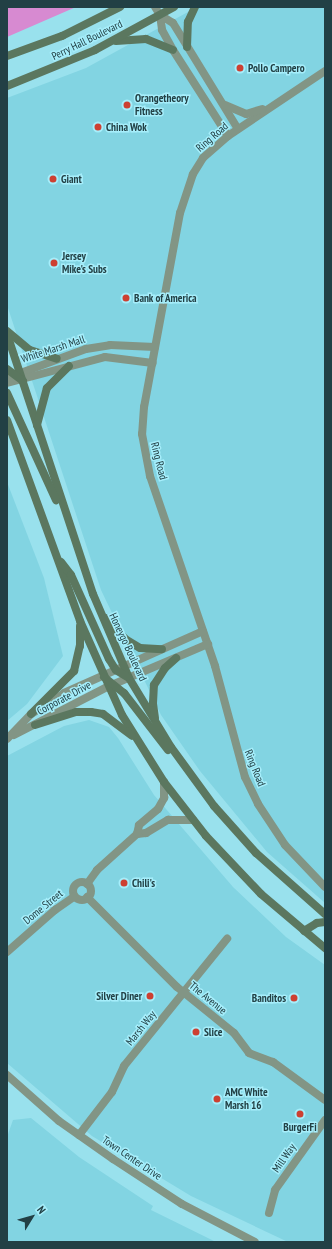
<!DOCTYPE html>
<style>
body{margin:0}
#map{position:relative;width:332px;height:1249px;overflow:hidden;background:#99e1ed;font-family:"PT Sans Narrow",sans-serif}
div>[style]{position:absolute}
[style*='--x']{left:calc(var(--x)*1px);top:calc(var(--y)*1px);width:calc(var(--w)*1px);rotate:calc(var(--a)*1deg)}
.built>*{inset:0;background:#82d4e2}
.green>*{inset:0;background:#d78ad1}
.minor>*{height:8px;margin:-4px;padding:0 4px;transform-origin:4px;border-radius:4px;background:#829585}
.minor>.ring{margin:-4px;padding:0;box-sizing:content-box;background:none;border:8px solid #829585;border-radius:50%}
.secondary>*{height:8px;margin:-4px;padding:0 4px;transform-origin:4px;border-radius:4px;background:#5b775f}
.dots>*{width:11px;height:11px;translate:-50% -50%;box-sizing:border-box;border:2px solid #a6eefb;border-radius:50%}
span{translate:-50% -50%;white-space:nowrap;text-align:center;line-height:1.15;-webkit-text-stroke:3px #a6eefb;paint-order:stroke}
.street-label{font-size:11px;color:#224045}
.poi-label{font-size:11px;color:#224045;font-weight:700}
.left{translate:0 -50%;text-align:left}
.right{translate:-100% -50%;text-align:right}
.frame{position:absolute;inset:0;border:8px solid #224045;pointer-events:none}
.north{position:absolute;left:12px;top:1197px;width:40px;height:40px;-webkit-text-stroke:3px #a6eefb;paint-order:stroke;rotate:53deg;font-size:11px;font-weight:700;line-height:16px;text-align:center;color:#224045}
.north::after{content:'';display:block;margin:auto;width:14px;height:18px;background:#224045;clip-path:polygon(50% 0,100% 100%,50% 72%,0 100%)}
</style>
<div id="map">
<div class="built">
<i style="clip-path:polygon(197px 7px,325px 7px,325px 903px,267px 852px,200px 771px,161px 715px,101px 590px,7px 305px,7px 98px,86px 68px)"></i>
<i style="clip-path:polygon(7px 482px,44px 578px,63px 656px,27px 704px,7px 721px)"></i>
<i style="clip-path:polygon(89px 720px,109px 727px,118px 738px,154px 795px,233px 887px,286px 937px,325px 965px,325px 1242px,288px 1242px,191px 1196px,92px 1136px,7px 1063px,7px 756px,64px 726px)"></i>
<i style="clip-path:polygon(31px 1118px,79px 1157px,153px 1206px,151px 1210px,216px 1242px,7px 1242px,7px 1137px,13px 1120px)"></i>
</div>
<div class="green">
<i style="clip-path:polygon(7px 7px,76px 7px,7px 37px)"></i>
</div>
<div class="minor">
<i style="--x:155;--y:7;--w:9;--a:58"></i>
<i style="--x:160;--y:15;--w:15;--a:82"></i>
<i style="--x:162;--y:30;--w:23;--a:61"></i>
<i style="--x:173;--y:50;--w:102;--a:57.4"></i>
<i style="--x:160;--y:15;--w:15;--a:32"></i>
<i style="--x:173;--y:23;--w:124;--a:58.5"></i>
<i style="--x:325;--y:71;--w:117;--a:146.2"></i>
<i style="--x:228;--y:136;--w:33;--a:139"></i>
<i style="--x:203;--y:158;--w:19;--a:122"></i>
<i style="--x:193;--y:174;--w:41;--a:108.4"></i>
<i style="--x:180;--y:213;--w:197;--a:100.5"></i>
<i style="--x:144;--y:407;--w:27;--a:94"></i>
<i style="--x:142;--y:434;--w:43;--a:79.2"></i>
<i style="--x:150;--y:476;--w:201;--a:71.1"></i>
<i style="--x:215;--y:666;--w:115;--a:74.9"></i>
<i style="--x:245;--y:777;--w:30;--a:64"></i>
<i style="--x:258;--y:804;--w:49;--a:56.6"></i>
<i style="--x:285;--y:845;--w:58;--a:46.4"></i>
<i style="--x:225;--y:105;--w:23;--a:23"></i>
<i style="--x:246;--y:114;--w:17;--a:-17"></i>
<i style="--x:7;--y:378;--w:84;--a:-20.2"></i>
<i style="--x:86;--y:349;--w:24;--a:-9"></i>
<i style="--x:110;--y:345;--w:45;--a:2.5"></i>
<i style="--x:7;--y:383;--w:101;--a:-14.9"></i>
<i style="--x:105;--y:357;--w:48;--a:7.1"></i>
<i style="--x:14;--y:735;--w:105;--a:-27.3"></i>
<i style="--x:107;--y:687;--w:110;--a:-23.1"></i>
<i style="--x:7;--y:739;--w:35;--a:-46"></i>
<i style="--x:31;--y:714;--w:39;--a:-32"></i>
<i style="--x:64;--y:693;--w:152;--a:-24"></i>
<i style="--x:137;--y:834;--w:9;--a:-77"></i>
<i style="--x:139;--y:825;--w:25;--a:-40"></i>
<i style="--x:158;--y:809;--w:13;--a:-61"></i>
<i style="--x:164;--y:798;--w:16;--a:-90"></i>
<i class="ring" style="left:73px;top:882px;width:10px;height:10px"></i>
<i style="--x:87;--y:884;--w:17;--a:-54"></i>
<i style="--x:97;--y:870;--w:54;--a:-42"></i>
<i style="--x:137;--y:834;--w:9;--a:-6"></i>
<i style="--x:146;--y:833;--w:26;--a:-31"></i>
<i style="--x:168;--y:820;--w:25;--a:0"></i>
<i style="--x:87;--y:897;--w:127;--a:45"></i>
<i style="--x:177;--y:987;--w:73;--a:38.9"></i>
<i style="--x:234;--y:1033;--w:25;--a:53"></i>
<i style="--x:249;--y:1053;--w:26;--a:21"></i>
<i style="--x:273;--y:1062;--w:64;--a:36.2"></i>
<i style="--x:7;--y:952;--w:64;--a:-41.2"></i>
<i style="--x:55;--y:910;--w:24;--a:-35"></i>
<i style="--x:7;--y:1075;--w:69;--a:41.5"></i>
<i style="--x:59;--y:1121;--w:66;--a:35.1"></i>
<i style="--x:113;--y:1159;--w:82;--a:33.1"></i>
<i style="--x:182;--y:1204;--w:82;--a:27.5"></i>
<i style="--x:79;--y:1135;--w:54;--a:-52.5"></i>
<i style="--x:112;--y:1092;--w:29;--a:-65"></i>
<i style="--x:124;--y:1066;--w:164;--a:-51"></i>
<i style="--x:269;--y:1213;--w:24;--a:-75"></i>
<i style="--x:275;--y:1190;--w:86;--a:-54.5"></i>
</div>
<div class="secondary">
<i style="--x:116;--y:41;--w:30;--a:-4"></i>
<i style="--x:146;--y:39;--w:29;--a:22"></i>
<i style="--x:187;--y:47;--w:25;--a:-88"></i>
<i style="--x:188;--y:22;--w:17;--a:-65"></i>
<i style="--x:7;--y:56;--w:59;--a:-20"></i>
<i style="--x:62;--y:36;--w:65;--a:-26.6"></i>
<i style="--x:7;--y:86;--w:95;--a:-22.2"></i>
<i style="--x:95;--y:50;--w:90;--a:-28.6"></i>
<i style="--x:7;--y:331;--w:30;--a:40"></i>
<i style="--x:30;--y:350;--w:28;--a:18"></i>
<i style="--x:7;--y:334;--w:274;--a:71.7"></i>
<i style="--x:93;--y:594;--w:91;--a:66.8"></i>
<i style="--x:129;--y:678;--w:81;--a:58.7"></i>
<i style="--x:171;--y:747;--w:73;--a:53.9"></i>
<i style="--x:214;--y:806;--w:63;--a:48.2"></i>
<i style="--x:256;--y:853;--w:92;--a:41.5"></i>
<i style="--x:7;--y:369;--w:20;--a:37"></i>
<i style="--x:7;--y:393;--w:118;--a:65.4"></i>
<i style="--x:7;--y:420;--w:214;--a:70"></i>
<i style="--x:80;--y:621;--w:103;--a:65.9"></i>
<i style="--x:122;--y:715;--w:79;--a:57.9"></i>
<i style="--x:164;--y:782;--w:68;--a:52.1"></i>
<i style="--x:206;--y:836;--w:80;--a:46.5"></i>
<i style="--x:261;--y:894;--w:84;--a:40.2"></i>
<i style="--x:37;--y:425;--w:38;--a:-75"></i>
<i style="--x:47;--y:388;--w:31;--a:-45"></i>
<i style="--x:61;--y:562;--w:16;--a:52"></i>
<i style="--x:71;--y:575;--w:92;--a:65.7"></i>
<i style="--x:109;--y:659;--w:13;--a:58"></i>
<i style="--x:116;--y:670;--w:13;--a:32"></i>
<i style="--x:105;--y:618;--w:29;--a:46"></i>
<i style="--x:125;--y:639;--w:17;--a:31"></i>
<i style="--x:140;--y:648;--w:22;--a:3"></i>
<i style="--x:104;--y:677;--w:26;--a:39"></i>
<i style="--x:124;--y:693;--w:72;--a:52.3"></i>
<i style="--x:31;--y:714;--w:61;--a:-45"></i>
<i style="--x:74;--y:671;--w:26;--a:-77"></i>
<i style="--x:80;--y:646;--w:20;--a:-90"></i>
<i style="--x:155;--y:718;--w:15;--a:-98"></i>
<i style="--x:153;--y:703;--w:18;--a:-87"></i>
<i style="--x:154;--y:685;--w:20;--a:-57"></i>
<i style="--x:165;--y:668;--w:15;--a:-42"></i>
<i style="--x:35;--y:725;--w:43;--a:-17.6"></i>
<i style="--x:76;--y:712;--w:15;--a:0"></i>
<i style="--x:91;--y:712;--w:12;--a:9"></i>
<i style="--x:103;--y:714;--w:36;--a:37"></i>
<i style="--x:304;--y:931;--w:15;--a:-32"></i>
<i style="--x:317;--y:923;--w:8;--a:-7"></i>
</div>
<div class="dots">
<i style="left:240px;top:68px;background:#cd4032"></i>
<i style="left:127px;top:105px;background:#cd4032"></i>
<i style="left:98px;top:127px;background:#cd4032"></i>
<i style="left:53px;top:179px;background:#cd4032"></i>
<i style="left:54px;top:263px;background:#cd4032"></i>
<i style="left:126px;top:298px;background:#cd4032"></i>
<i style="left:124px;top:883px;background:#cd4032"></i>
<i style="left:150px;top:996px;background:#cd4032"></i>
<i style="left:294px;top:998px;background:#cd4032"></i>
<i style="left:196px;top:1032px;background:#cd4032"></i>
<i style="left:217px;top:1099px;background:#cd4032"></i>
<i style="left:300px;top:1114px;background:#cd4032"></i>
</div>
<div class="street-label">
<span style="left:87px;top:40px;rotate:-26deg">Perry Hall Boulevard</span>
<span style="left:212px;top:137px;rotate:-41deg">Ring Road</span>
<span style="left:53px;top:349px;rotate:-18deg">White Marsh Mall</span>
<span style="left:159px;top:461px;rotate:76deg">Ring Road</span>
<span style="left:128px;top:647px;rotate:65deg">Honeygo Boulevard</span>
<span style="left:64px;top:698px;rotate:-28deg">Corporate Drive</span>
<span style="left:255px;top:768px;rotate:68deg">Ring Road</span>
<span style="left:43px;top:907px;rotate:-39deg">Dome Street</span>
<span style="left:208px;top:998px;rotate:39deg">The Avenue</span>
<span style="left:141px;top:1028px;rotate:-51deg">Marsh Way</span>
<span style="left:132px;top:1158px;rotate:34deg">Town Center Drive</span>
<span style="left:284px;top:1158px;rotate:-55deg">Mill Way</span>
</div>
<div class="poi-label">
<span class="left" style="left:248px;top:68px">Pollo Campero</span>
<span class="left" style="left:135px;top:105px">Orangetheory<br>Fitness</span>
<span class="left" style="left:106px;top:127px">China Wok</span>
<span class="left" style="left:61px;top:179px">Giant</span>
<span class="left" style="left:62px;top:263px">Jersey<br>Mike's Subs</span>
<span class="left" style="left:134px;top:298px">Bank of America</span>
<span class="left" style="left:132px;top:883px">Chili's</span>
<span class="right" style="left:142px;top:996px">Silver Diner</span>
<span class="right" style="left:286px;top:998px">Banditos</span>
<span class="left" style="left:204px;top:1032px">Slice</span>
<span class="left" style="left:225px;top:1099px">AMC White<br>Marsh 16</span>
<span style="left:300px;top:1127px">BurgerFi</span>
</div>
<div class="frame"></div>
<div class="north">N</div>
</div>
